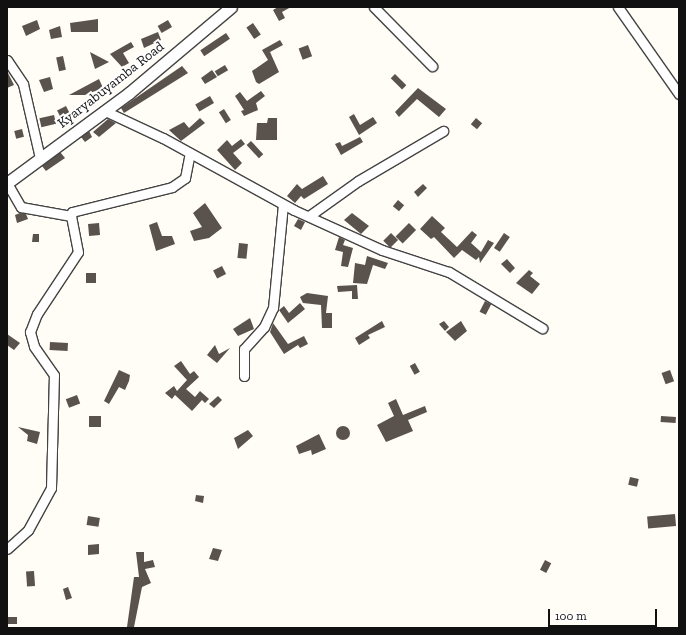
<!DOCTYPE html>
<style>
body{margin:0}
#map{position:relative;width:686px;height:635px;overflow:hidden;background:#fffdf5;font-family:"Zilla Slab",serif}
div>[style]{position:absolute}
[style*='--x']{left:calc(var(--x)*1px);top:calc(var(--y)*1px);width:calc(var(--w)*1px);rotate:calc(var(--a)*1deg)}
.building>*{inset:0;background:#5a524d;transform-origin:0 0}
.round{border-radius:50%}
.roads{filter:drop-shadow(1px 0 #444) drop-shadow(-1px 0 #444) drop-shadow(0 1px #444) drop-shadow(0 -1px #444)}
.minor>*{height:9px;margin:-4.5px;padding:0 4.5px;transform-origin:4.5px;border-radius:4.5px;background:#fff}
.tertiary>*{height:11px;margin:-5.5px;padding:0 5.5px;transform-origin:5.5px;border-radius:5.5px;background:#fff}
span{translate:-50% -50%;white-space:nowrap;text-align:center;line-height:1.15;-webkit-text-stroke:4px #fff;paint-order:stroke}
.street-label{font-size:14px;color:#111}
.frame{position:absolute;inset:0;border:8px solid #111;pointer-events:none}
.scale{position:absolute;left:548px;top:609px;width:109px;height:18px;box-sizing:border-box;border:2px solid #111;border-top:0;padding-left:5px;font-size:12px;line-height:14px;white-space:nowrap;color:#111;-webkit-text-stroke:3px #fff;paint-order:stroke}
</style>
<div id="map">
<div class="building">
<i style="clip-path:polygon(278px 7px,291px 7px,282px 12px,285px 18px,279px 21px,273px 10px)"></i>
<i style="clip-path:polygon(98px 19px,98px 32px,71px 32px,70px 23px)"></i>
<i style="clip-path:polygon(37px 20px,40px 29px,26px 36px,22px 26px)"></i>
<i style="left:168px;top:20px;width:8px;height:12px;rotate:60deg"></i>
<i style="left:253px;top:23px;width:14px;height:8px;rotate:56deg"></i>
<i style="clip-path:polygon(60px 26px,62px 37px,51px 39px,49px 30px)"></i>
<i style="clip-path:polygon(158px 32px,161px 40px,144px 48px,141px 39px)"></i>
<i style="left:226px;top:33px;width:7px;height:31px;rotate:56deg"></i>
<i style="clip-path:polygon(280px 40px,283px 45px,270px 52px,279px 72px,259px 84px,256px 82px,252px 71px,268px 60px,262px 50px)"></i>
<i style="clip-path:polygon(131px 42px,134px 47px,123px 53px,129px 63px,122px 67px,110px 54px)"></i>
<i style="left:308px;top:45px;width:12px;height:10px;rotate:70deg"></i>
<i style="clip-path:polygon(90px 52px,109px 62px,95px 69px)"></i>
<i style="left:63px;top:56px;width:14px;height:7px;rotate:78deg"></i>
<i style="left:225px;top:65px;width:6px;height:12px;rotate:59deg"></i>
<i style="clip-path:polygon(182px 66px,188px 73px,124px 113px,121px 108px)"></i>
<i style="clip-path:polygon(212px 70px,217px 77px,205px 84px,201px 78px)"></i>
<i style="clip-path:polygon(7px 71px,14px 85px,7px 88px)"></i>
<i style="left:395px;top:74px;width:16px;height:6px;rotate:45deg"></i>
<i style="clip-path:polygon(50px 77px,53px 89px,44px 92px,39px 80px)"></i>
<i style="clip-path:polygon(99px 79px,103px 88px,85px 95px,69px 95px)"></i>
<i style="clip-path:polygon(418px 88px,446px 109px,439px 117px,417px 99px,399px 117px,395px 112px)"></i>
<i style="clip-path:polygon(261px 91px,265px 96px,256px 103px,258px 110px,244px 116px,241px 111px,244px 110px,235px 96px,240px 92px,247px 101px)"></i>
<i style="left:210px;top:96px;width:8px;height:17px;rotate:60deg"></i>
<i style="left:66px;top:106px;width:7px;height:10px;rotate:63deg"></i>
<i style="left:224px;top:109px;width:13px;height:6px;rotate:58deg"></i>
<i style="clip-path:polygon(354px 114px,360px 125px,373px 117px,377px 123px,359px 135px,349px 117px)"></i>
<i style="left:54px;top:115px;width:9px;height:15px;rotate:77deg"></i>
<i style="clip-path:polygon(200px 118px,205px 123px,181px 141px,169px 130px,184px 122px,189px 128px)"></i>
<i style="clip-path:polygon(268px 118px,277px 118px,277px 140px,256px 140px,257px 123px,267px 123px)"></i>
<i style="left:476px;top:118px;width:8px;height:8px;rotate:40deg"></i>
<i style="clip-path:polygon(108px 119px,116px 123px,99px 137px,93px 132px)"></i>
<i style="left:22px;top:129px;width:8px;height:8px;rotate:76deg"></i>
<i style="clip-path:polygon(89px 131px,92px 137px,85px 142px,81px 137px)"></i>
<i style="clip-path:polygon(360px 137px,363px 142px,341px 155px,335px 144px,340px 142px,342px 146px)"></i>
<i style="clip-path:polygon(241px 139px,245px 144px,233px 153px,242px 163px,235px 170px,217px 150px,227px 140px,232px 146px)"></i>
<i style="left:251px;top:141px;width:18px;height:6px;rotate:47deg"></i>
<i style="clip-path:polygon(60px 152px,65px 158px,46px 171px,42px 166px)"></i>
<i style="clip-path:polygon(323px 176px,328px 184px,304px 199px,301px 196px,295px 203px,287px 196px,297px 184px,302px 189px)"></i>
<i style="clip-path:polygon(423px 184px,427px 188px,418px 197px,414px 192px)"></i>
<i style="left:398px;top:200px;width:8px;height:8px;rotate:40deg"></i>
<i style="clip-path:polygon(205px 203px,222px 228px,209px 238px,194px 241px,190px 231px,202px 227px,193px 213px)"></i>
<i style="clip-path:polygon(20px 213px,26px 214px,28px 219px,17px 223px,15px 215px)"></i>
<i style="clip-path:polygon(352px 213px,369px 226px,361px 234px,344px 220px)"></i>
<i style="clip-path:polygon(432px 216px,445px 228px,441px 232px,457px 247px,472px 231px,477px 235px,471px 243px,481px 252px,488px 240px,494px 243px,480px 263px,479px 257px,476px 260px,462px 250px,454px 258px,434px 237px,431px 239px,420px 229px)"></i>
<i style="clip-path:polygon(298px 219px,305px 222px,301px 230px,294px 226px)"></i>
<i style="clip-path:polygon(157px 222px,162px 236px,172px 236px,175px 244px,156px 251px,149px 225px)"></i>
<i style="left:99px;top:223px;width:12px;height:11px;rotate:85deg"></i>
<i style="left:409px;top:223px;width:10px;height:19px;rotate:45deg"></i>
<i style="left:391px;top:233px;width:10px;height:11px;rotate:45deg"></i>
<i style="left:504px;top:233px;width:7px;height:18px;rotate:34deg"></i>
<i style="clip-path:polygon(33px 234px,39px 234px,39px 242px,32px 242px)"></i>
<i style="clip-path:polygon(339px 237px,345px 240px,343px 245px,353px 248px,348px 267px,341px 266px,343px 252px,335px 250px)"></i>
<i style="left:239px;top:243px;width:9px;height:15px;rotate:6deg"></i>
<i style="clip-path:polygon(367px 256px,388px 263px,385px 269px,373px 265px,367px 284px,353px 283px,355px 263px,365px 265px)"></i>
<i style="clip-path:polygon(507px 259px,515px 268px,510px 273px,501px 264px)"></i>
<i style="left:222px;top:266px;width:9px;height:10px;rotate:63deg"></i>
<i style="clip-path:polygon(529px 270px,533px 273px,530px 276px,540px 284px,532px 294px,516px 283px)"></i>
<i style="left:86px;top:273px;width:10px;height:10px"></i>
<i style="clip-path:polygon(357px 285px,358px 299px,352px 299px,352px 291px,338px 292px,337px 286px)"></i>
<i style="clip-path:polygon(307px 293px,328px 296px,326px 313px,332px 313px,332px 328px,322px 328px,321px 305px,303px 303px,300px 297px)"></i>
<i style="left:485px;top:301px;width:7px;height:12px;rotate:27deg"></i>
<i style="clip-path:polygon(300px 303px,305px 309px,288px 323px,279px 310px,284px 306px,289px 313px)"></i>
<i style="clip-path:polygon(250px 318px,254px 329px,238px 336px,233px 329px)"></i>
<i style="clip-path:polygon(382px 321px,385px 327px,368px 335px,370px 338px,359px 345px,355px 338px)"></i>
<i style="clip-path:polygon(444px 321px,449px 327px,445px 331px,439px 324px)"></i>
<i style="clip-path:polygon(461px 321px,467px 331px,455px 341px,446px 332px)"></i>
<i style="clip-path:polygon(273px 323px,288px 344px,304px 336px,308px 344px,300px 348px,298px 345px,284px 354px,270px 332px)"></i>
<i style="clip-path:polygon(7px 334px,20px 343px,14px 350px,7px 345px)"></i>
<i style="left:50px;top:342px;width:18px;height:8px;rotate:3deg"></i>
<i style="clip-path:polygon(215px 345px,219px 354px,230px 348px,217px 363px,207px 355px)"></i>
<i style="clip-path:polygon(181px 361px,190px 374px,194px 371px,199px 377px,186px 389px,195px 397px,200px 391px,209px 399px,205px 403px,202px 400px,192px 411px,175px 395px,172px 399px,165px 393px,174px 386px,177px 391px,187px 380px,174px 366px)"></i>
<i style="left:415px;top:363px;width:10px;height:6px;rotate:61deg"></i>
<i style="clip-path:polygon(119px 370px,130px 375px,129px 381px,125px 390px,119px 387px,109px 404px,104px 401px)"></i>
<i style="left:670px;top:370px;width:12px;height:9px;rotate:70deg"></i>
<i style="left:77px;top:395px;width:9px;height:12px;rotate:69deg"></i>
<i style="clip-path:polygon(218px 396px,222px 400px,214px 408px,209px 404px)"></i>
<i style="clip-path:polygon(396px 399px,403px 415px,425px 406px,427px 412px,408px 420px,413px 431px,386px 442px,377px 425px,394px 416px,388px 403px)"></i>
<i style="left:89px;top:416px;width:12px;height:11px"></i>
<i style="left:661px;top:416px;width:15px;height:6px;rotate:4deg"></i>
<i class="round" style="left:336px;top:426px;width:14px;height:14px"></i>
<i style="clip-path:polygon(18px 427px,40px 432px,37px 444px,27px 441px,28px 435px)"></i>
<i style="clip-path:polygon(248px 430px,253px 436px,238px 449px,234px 438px)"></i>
<i style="clip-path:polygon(319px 434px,326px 449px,312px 455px,311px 450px,299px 454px,296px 446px)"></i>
<i style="left:630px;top:477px;width:9px;height:8px;rotate:13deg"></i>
<i style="clip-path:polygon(196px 495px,204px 496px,203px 503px,195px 501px)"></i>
<i style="left:675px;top:514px;width:12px;height:28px;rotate:85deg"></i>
<i style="left:88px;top:516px;width:12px;height:9px;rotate:9deg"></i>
<i style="clip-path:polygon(99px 544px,99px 554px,88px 555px,88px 545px)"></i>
<i style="clip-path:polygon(213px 548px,222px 550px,218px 561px,209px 559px)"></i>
<i style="clip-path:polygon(136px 552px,144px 552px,144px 562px,153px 560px,155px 567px,145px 569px,151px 583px,142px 587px,134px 627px,127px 627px,134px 577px,139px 577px)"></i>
<i style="left:545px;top:560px;width:7px;height:11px;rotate:27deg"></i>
<i style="left:34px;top:571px;width:15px;height:8px;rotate:86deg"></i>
<i style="clip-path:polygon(68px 587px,72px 598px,66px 600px,63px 589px)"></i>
<i style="left:8px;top:617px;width:9px;height:7px"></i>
</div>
<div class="roads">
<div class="minor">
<i style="--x:374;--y:7;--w:83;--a:45.5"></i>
<i style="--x:618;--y:7;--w:106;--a:55"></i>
<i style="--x:7;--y:60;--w:29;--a:56"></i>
<i style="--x:23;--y:84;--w:76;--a:77.1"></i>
<i style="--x:105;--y:111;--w:64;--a:25"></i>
<i style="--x:163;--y:138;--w:149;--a:28.8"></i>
<i style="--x:294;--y:210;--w:97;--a:24.4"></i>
<i style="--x:382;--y:250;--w:71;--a:18.2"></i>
<i style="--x:449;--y:272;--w:109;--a:31.1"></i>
<i style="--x:7;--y:183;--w:28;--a:60"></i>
<i style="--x:21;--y:207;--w:51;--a:10.2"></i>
<i style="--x:71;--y:216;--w:4;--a:-76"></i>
<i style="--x:72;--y:212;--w:103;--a:-14"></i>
<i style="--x:172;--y:187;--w:16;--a:-35"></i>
<i style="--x:185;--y:178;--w:25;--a:-79"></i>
<i style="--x:309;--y:216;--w:60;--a:-35.5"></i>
<i style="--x:358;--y:181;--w:99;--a:-30.5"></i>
<i style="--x:244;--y:376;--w:27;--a:-90"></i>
<i style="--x:244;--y:349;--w:30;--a:-48"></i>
<i style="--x:264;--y:327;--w:21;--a:-65"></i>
<i style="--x:273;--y:308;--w:104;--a:-84.5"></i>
<i style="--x:7;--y:549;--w:28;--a:-42"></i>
<i style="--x:28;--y:530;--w:48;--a:-61.3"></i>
<i style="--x:51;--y:488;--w:113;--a:-88.5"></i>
<i style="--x:54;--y:375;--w:35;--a:-125"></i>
<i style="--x:34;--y:346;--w:15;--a:-106"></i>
<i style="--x:30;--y:332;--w:19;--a:-69"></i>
<i style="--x:37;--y:314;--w:74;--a:-56.5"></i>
<i style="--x:78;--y:252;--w:37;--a:-101"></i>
</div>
<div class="tertiary">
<i style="--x:7;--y:183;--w:152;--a:-36.4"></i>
<i style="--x:129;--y:93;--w:133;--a:-40.1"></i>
</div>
</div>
<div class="street-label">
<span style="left:111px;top:85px;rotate:-38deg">Kyaryabuyamba Road</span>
</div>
<div class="frame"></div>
<div class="scale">100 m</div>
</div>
